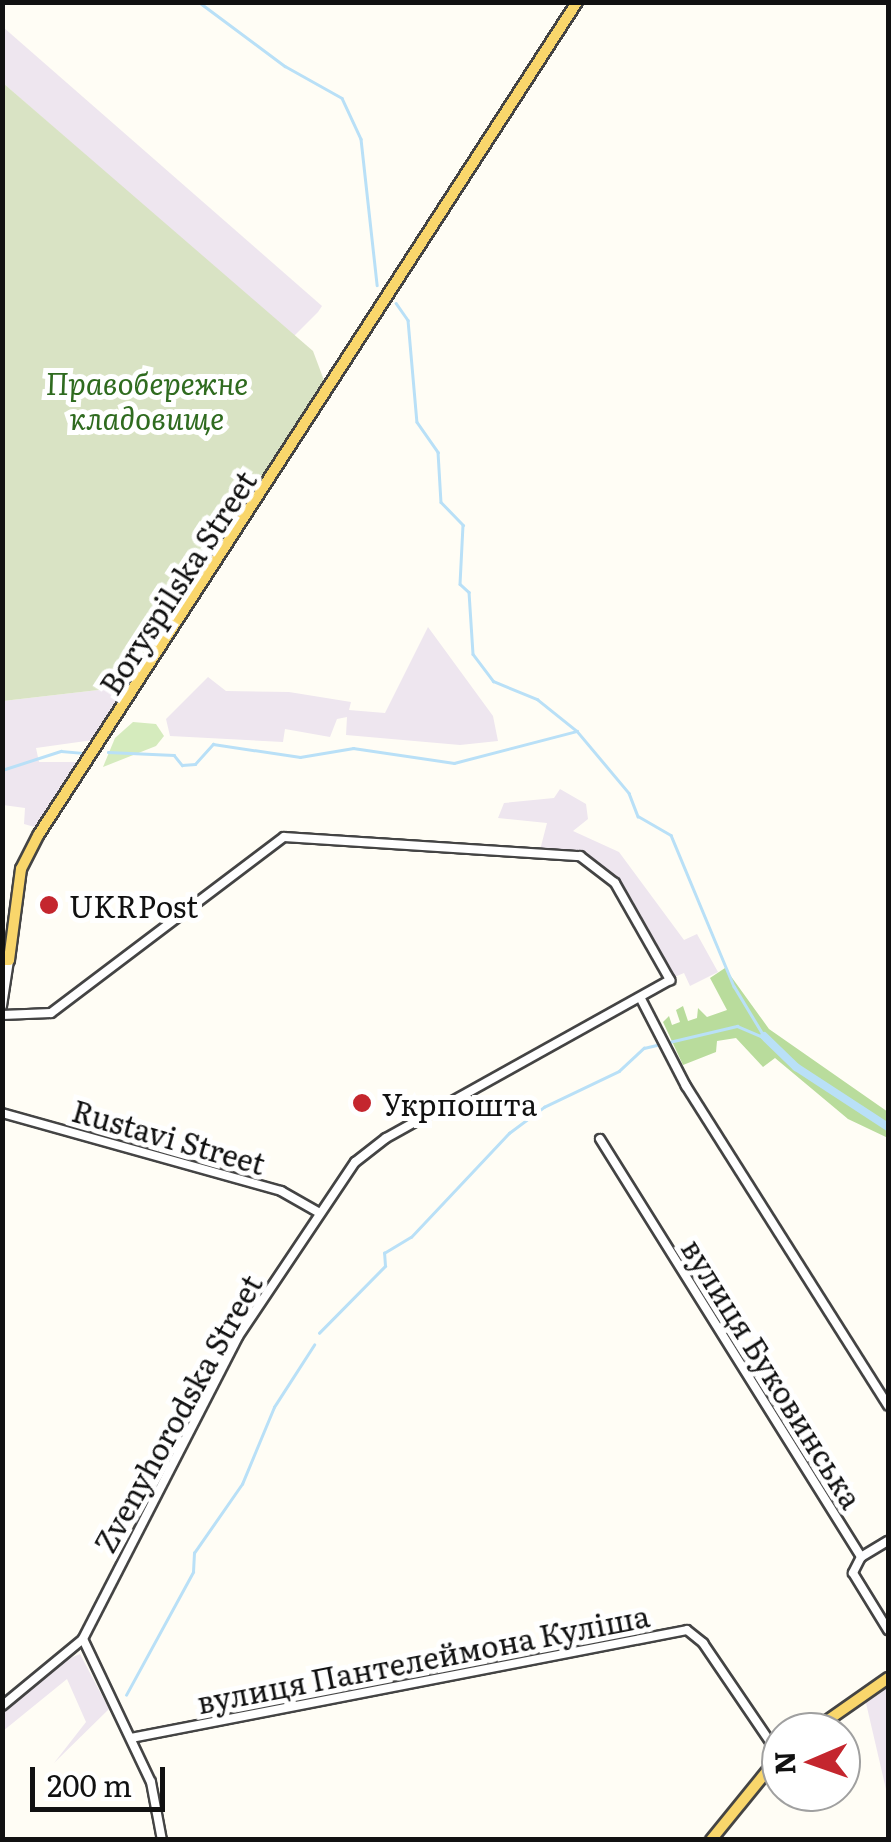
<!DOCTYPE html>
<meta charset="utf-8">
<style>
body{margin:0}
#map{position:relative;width:891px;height:1842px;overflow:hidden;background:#fffdf5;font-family:Literata,serif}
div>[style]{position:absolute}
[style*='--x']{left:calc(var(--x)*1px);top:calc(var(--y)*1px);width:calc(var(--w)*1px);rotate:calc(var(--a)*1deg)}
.industrial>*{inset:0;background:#eee6ef}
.green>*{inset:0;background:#d5ebbd}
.forest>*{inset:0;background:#b9dc9c}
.cemetery>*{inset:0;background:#d9e3c4}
.stream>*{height:2.5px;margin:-1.25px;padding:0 1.25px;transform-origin:1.25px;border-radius:1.25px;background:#b9e0f7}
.river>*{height:8px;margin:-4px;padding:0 4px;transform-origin:4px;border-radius:4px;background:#b9e0f7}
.roads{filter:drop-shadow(2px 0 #444) drop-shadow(-2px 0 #444) drop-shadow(0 2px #444) drop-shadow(0 -2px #444)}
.minor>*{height:8px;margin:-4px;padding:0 4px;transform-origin:4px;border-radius:4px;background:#fff}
.major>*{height:10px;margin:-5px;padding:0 5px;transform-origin:5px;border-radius:5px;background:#f9d66b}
.dots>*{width:28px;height:28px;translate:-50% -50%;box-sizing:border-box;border:5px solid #fff;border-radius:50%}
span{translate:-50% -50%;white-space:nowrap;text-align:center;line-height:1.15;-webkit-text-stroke:10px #fff;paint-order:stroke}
.park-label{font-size:30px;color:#2f6b1f;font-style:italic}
.street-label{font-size:30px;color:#111}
.poi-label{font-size:30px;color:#111}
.left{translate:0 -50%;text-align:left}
.frame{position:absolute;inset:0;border:5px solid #111;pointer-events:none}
.north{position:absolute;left:761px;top:1712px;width:100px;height:100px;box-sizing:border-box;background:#fff;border:2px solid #a0a0a0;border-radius:50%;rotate:268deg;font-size:28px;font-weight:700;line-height:40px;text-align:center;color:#111}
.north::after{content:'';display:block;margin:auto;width:35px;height:45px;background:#c4262e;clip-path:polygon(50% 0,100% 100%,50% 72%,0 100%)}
.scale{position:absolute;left:30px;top:1767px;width:135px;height:45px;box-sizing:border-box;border:5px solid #111;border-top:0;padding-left:12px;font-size:30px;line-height:35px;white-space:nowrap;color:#111;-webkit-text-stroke:8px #fff;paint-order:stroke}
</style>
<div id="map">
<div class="industrial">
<i style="clip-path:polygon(3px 27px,322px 306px,318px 312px,293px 337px,3px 83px)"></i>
<i style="clip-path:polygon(428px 627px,493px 716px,498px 741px,460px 745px,346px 735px,347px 717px,337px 719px,330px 737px,285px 729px,283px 742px,170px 736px,166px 719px,208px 677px,226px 691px,289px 692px,351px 702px,349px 710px,385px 713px)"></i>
<i style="clip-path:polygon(133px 686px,93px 740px,36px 748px,39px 762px,80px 762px,38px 828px,24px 824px,25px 808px,3px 805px,3px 701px)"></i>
<i style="clip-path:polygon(560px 789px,586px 804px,588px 819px,573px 831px,619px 852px,684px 940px,697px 934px,718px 972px,690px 986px,684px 973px,672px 978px,617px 881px,575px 852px,540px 850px,547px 823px,498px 818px,504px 803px,554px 798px)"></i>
<i style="clip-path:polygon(80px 1654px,109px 1709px,54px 1763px,86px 1722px,67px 1679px,3px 1731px,3px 1713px,61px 1662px)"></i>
<i style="clip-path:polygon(888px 1686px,888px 1798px,866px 1703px)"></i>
</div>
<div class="green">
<i style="clip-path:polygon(133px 722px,156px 724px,164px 736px,156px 746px,103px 767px,115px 738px)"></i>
</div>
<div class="forest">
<i style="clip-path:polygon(725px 968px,769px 1029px,888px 1112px,888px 1138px,848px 1119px,775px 1058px,763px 1067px,736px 1038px,717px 1041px,716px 1052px,683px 1065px,663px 1022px,669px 1016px,672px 1025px,680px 1022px,676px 1010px,683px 1006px,688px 1021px,697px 1018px,698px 1008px,707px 1017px,727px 1010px,710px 978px)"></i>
</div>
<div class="cemetery">
<i style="clip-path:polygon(3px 83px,313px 351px,325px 383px,133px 686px,3px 701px)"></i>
</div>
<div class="stream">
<i style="--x:199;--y:2;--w:107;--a:36.7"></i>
<i style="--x:285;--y:66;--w:65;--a:29.3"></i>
<i style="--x:342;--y:98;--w:45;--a:65.1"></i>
<i style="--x:361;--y:139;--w:147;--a:83.7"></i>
<i style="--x:396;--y:303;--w:21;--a:55"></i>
<i style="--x:408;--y:320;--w:102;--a:85"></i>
<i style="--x:417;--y:422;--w:37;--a:55"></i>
<i style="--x:438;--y:452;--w:50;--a:86.6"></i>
<i style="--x:441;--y:502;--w:32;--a:46"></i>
<i style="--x:463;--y:525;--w:59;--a:92.9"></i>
<i style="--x:460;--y:584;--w:12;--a:42"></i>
<i style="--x:469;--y:592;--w:62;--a:86.3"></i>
<i style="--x:473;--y:654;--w:34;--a:53"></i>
<i style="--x:493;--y:681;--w:48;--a:22.2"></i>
<i style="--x:537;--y:699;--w:51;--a:38.7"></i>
<i style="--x:577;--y:731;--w:81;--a:50"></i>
<i style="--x:629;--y:793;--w:25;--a:69"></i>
<i style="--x:638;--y:816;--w:38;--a:30"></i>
<i style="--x:671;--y:835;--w:164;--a:67.4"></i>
<i style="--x:734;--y:986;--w:58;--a:59"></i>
<i style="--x:108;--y:752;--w:66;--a:2.6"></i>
<i style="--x:174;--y:755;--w:13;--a:51"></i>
<i style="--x:182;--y:765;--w:13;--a:-4"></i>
<i style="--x:195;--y:764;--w:27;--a:-48"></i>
<i style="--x:213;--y:744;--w:88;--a:8.5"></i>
<i style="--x:300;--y:757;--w:54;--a:-9.6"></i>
<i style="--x:353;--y:748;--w:102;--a:8.4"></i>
<i style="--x:454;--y:763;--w:127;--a:-14.6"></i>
<i style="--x:2;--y:770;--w:62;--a:-17.9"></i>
<i style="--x:61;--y:751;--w:21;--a:5"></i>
<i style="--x:319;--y:1333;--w:94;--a:-45.4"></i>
<i style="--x:385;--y:1266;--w:13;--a:-94"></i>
<i style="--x:384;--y:1253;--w:31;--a:-31"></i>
<i style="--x:411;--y:1237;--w:143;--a:-46.7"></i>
<i style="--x:509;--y:1133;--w:44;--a:-36.6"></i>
<i style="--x:544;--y:1107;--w:83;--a:-25.6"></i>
<i style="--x:619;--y:1071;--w:34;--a:-43"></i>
<i style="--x:644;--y:1048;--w:96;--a:-13.3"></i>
<i style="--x:737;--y:1026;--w:33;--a:23"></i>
<i style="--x:126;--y:1695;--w:140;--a:-61.4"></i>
<i style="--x:193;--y:1572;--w:19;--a:-87"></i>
<i style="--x:194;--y:1553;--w:84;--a:-55.2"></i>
<i style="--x:242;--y:1484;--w:83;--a:-67.4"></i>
<i style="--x:274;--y:1407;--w:74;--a:-57.2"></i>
</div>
<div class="river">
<i style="--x:764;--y:1036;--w:45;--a:44.1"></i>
<i style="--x:796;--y:1067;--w:110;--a:33.1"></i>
</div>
<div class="roads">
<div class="minor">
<i style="--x:641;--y:999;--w:98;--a:62.7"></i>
<i style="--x:686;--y:1086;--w:378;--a:57.7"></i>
<i style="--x:2;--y:1006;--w:47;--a:-81.3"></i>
<i style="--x:2;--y:1015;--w:49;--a:-2.3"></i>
<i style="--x:51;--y:1013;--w:292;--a:-37.1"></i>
<i style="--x:284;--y:837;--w:297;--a:3.7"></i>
<i style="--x:580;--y:856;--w:44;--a:37.6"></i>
<i style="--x:615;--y:883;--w:112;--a:60.4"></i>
<i style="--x:670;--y:980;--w:325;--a:150.9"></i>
<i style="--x:386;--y:1138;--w:39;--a:142"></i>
<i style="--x:355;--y:1162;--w:211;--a:123.8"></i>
<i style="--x:238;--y:1337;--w:339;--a:117.2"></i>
<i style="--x:83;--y:1639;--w:105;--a:140.4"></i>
<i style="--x:2;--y:1113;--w:290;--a:15.6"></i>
<i style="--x:281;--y:1191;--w:43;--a:29.6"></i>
<i style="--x:600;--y:1139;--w:493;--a:58"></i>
<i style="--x:861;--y:1557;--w:18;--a:117"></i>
<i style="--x:853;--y:1573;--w:67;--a:58.4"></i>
<i style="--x:861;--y:1557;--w:31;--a:-31"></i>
<i style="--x:83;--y:1639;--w:158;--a:64.6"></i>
<i style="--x:151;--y:1782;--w:59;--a:79.3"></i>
<i style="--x:131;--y:1738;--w:566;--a:-10.99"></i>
<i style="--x:687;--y:1630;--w:21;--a:39"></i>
<i style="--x:703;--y:1643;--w:135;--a:55.8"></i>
</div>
<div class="major">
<i style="--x:2;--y:960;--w:7;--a:0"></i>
<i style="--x:9;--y:960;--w:92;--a:-82.5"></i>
<i style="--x:21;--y:869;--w:39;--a:-63"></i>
<i style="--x:39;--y:834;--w:991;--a:-57.11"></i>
<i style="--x:811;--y:1732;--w:94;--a:-35"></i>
<i style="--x:711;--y:1840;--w:111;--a:-50.9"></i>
</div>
</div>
<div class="dots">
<i style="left:49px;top:905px;background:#c4262e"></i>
<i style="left:362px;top:1103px;background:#c4262e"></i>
</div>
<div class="park-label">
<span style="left:147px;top:399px">Правобережне<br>кладовище</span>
</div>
<div class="street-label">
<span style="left:177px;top:582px;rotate:-57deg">Boryspilska Street</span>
<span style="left:169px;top:1136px;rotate:16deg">Rustavi Street</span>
<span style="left:773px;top:1373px;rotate:58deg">вулиця Буковинська</span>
<span style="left:177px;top:1413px;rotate:-61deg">Zvenyhorodska Street</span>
<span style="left:423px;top:1658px;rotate:-11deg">вулиця Пантелеймона Куліша</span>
</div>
<div class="poi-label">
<span class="left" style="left:69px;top:905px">UKRPost</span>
<span class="left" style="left:382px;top:1103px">Укрпошта</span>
</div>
<div class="frame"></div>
<div class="north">N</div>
<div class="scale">200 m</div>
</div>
